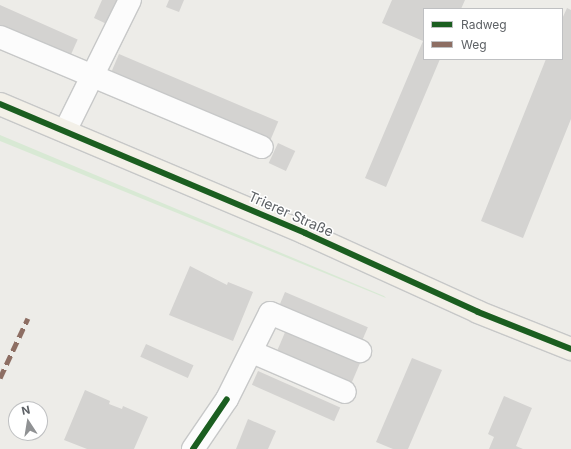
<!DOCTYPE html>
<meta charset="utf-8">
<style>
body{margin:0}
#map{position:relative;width:571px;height:449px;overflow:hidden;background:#edece8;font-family:Inter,sans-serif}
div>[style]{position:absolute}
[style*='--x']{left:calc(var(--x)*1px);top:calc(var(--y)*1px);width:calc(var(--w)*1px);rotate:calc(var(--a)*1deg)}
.green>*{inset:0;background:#d8e9d4}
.building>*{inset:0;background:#d4d3d1;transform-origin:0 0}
.roads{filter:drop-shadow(1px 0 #c7c8c8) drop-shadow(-1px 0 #c7c8c8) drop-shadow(0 1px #c7c8c8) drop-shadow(0 -1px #c7c8c8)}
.minor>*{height:22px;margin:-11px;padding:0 11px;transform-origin:11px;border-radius:11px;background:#fcfcfc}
.major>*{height:22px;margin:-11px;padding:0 11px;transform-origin:11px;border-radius:11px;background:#f3f0e8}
.quiet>*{height:5px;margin-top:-2.5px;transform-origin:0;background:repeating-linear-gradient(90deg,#8d6e63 0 10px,transparent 0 15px)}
.cycleway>*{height:6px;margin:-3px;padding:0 3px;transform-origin:3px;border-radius:3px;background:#1b5e20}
span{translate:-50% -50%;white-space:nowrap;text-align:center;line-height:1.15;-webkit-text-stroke:3px #fff;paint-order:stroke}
.street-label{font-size:14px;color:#5e6266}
.legend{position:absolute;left:423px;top:8px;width:140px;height:52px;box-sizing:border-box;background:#fff;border:1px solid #bfc0c2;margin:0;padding:5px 7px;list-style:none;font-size:12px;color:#5e6266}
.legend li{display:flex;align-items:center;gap:8px;height:20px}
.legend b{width:20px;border:1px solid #bfc0c2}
.north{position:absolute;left:8px;top:401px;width:40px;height:40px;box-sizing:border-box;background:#fff;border:1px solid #bfc0c2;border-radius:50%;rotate:348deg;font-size:11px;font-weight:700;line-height:16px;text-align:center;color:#5e6266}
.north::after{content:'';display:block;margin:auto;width:14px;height:18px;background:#909294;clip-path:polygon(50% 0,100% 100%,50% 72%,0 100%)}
</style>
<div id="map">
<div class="green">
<i style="clip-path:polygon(0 135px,384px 296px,386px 298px,0 141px)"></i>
</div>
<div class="building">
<i style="clip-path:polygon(102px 0,120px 0,109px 25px,94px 18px)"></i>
<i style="clip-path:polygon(169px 0,184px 0,179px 12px,166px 7px)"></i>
<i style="clip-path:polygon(392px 0,465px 0,461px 9px,424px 9px,424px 59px,440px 59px,386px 187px,365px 178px,423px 41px,382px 23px)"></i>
<i style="left:0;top:5px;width:85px;height:21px;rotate:24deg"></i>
<i style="clip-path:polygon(567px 8px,571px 10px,571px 119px,523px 238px,481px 221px,546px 59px,562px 59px,562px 19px)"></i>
<i style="left:119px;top:54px;width:173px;height:21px;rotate:23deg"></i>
<i style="left:278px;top:143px;width:19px;height:22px;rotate:25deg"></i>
<i style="clip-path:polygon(190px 266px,227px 285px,228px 282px,253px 292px,233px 341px,169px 315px)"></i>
<i style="left:285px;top:292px;width:90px;height:14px;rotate:23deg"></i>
<i style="left:286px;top:330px;width:81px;height:28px;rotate:23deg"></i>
<i style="left:146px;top:344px;width:52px;height:14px;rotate:24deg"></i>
<i style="clip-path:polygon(412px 358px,442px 370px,408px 449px,393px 449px,376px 442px)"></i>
<i style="left:258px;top:371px;width:90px;height:15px;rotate:24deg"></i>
<i style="clip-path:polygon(85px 390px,110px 401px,109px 404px,122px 409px,123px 406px,148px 417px,134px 449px,87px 449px,64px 440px)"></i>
<i style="clip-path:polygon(504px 396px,532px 408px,516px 446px,523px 449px,489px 449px,494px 437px,488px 434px)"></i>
<i style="clip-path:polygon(248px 419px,276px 431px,268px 449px,236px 449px)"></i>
</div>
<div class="roads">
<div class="minor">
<i style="--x:0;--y:37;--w:284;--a:22.8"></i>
<i style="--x:65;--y:131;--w:146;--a:-63.6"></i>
<i style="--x:252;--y:352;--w:101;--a:23.3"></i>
<i style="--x:193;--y:449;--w:60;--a:-55.8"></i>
<i style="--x:227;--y:399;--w:96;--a:-63.4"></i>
<i style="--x:270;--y:313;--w:98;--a:22.9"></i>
</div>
<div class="major">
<i style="--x:0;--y:104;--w:331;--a:22.9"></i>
<i style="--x:305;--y:233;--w:190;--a:24.5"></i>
<i style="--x:478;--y:312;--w:100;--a:21.7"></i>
</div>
</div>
<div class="quiet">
<i style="--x:0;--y:378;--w:66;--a:-65"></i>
</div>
<div class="cycleway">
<i style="--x:0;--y:104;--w:331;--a:22.9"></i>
<i style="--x:305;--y:233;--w:190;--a:24.5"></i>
<i style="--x:478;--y:312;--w:100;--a:21.7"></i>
<i style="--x:193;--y:449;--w:60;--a:-55.8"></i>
</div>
<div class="street-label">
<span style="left:291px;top:214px;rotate:24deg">Trierer Straße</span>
</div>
<ul class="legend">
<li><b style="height:5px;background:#1b5e20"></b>Radweg</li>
<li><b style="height:5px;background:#8d6e63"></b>Weg</li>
</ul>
<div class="north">N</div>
</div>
